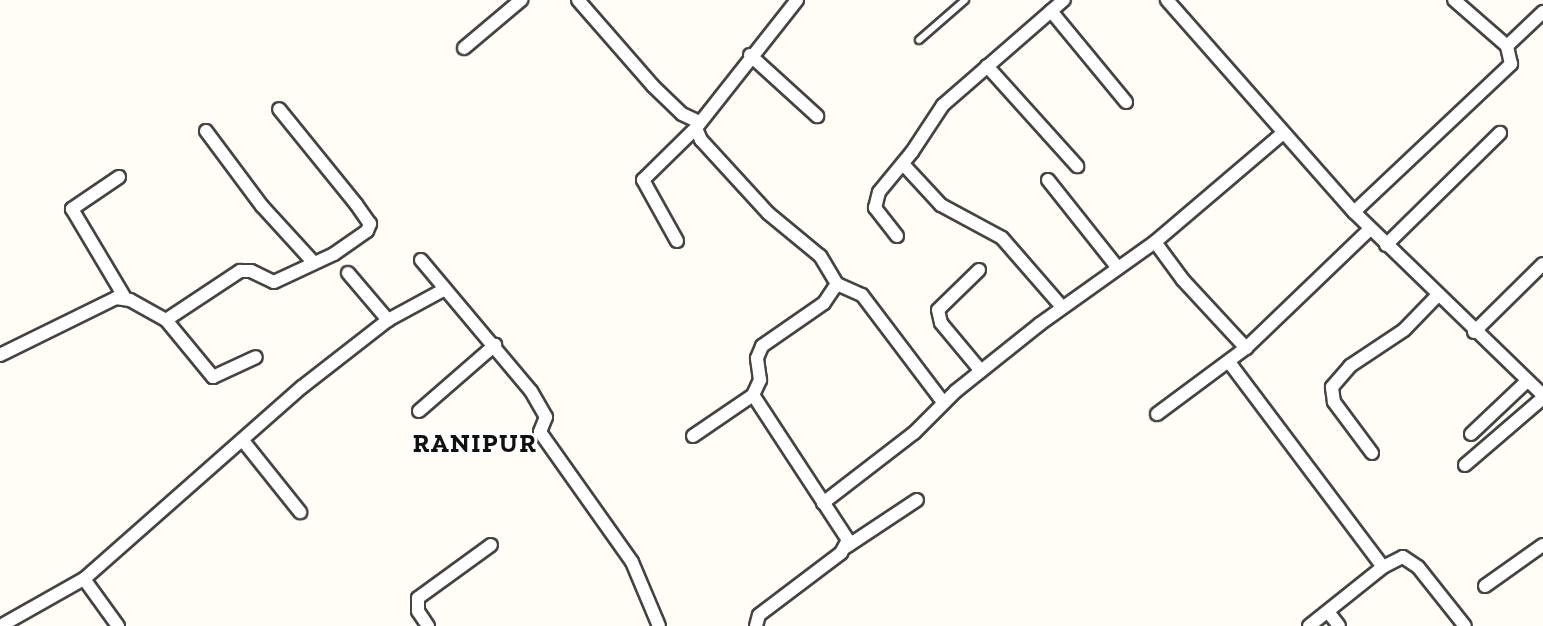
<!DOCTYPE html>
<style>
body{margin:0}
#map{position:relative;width:1543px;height:626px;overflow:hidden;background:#fffdf5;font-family:"Zilla Slab",serif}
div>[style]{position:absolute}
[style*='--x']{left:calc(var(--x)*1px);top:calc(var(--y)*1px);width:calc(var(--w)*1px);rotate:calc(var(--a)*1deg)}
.roads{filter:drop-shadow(2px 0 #444) drop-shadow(-2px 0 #444) drop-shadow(0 2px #444) drop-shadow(0 -2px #444)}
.lane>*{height:6px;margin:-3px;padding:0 3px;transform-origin:3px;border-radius:3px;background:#fff}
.street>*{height:12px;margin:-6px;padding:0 6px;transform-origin:6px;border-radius:6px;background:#fff}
span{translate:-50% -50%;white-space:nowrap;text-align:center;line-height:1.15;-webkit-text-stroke:6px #fff;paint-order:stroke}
.district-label{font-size:26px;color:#111;font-weight:700;letter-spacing:1.5px}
</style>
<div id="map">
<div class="roads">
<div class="lane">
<i style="--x:919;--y:40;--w:61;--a:-41"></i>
</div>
<div class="street">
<i style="--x:578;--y:0;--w:114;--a:48.9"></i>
<i style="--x:653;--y:86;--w:40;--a:44"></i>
<i style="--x:682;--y:114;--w:19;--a:25"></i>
<i style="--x:1167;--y:0;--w:283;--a:48.6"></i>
<i style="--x:1354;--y:212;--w:263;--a:44.1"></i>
<i style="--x:1051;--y:11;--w:118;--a:50.5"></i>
<i style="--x:1507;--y:46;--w:50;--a:-43.4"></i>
<i style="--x:464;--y:48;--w:75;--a:-40.1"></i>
<i style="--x:750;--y:55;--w:91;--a:42.3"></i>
<i style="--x:987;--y:66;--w:135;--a:48"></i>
<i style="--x:206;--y:131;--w:94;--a:53.3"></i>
<i style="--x:262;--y:206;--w:77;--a:47.6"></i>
<i style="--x:903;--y:164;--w:56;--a:47.2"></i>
<i style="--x:941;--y:205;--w:69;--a:28.4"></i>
<i style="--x:1002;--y:238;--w:91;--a:49"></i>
<i style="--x:119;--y:177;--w:57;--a:145.8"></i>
<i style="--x:72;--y:209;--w:104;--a:59.2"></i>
<i style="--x:1048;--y:180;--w:112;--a:51.5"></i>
<i style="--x:1354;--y:212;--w:216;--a:-43.3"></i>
<i style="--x:1511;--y:64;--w:18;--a:-103"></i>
<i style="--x:1507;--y:46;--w:70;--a:-139"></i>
<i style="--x:897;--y:236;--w:36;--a:-128"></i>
<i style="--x:875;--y:208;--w:16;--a:-76"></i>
<i style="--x:879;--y:192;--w:52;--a:-50.5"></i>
<i style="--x:912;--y:152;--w:56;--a:-56.6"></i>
<i style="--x:943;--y:105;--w:160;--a:-41"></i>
<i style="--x:677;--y:241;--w:70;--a:-119.1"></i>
<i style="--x:643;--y:180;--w:74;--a:-44.5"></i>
<i style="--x:1155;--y:242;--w:47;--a:53.6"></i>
<i style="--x:1183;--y:280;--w:93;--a:47.2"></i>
<i style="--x:1386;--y:245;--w:160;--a:-44.5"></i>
<i style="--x:421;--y:260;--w:171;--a:50"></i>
<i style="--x:531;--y:391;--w:30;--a:60"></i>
<i style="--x:546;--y:417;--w:16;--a:112"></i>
<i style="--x:540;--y:432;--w:159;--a:54.7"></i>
<i style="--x:632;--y:562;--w:69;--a:67.1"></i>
<i style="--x:979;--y:270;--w:57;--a:135.7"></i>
<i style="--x:938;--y:310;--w:13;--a:77"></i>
<i style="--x:941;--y:323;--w:62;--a:50.2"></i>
<i style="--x:348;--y:273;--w:62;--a:49.6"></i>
<i style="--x:837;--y:284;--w:27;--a:24"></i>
<i style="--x:862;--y:295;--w:134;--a:52.9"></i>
<i style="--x:166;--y:320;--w:74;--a:50.5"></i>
<i style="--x:213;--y:377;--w:47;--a:-24.9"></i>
<i style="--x:1474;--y:332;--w:97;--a:-44.6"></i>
<i style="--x:0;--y:355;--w:129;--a:-26.2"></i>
<i style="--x:116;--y:298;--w:14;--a:8"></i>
<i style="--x:130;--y:300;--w:41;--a:29.1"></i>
<i style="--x:166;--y:320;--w:89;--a:-33.5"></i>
<i style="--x:240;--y:271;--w:11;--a:0"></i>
<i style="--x:251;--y:271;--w:25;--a:26"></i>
<i style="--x:274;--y:282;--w:66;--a:-25"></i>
<i style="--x:334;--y:254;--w:40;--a:-34.9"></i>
<i style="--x:367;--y:231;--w:8;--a:-67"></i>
<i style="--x:370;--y:224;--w:24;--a:-125"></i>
<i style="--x:356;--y:204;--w:122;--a:-129"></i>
<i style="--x:1229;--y:362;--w:256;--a:53.1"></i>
<i style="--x:419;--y:411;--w:101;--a:-41"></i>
<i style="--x:1157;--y:414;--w:111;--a:-36.6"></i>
<i style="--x:1246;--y:348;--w:172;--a:-43.8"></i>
<i style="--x:1471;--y:434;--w:77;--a:-43.4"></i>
<i style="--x:693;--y:436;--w:73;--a:-34.3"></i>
<i style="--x:244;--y:442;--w:90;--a:51.3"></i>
<i style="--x:1372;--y:453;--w:64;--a:-126.7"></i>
<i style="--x:1334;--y:402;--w:15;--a:-98"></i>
<i style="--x:1332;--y:387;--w:28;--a:-49"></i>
<i style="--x:1350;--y:366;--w:65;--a:-33.7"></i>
<i style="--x:1404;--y:330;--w:47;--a:-45.9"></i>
<i style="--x:1465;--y:465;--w:103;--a:-40.7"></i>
<i style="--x:823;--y:503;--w:115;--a:-37.6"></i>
<i style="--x:914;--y:433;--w:59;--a:-45"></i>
<i style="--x:956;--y:391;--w:107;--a:-38.6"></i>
<i style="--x:1040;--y:324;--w:141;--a:-35.5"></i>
<i style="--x:1155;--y:242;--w:167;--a:-40.4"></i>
<i style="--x:846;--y:547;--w:85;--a:-33.5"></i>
<i style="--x:84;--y:579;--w:58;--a:54.1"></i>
<i style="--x:1485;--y:586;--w:71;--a:-35.3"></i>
<i style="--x:1329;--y:613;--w:16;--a:52"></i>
<i style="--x:4;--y:624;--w:92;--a:-29.4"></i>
<i style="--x:84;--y:579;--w:290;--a:-41.4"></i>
<i style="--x:302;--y:387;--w:109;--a:-37.9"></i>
<i style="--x:388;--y:320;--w:65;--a:-28.5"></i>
<i style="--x:428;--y:626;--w:18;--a:-124"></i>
<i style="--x:418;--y:611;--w:13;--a:-90"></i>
<i style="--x:418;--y:598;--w:90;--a:-36"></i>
<i style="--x:756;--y:626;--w:11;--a:-75"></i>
<i style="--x:759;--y:615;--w:103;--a:-37.1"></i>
<i style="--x:841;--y:553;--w:15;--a:-62"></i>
<i style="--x:848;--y:540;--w:173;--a:-123.2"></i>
<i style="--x:753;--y:395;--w:17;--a:-65"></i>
<i style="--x:760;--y:380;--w:22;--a:-98"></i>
<i style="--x:757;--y:358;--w:13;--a:-67"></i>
<i style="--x:762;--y:346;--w:75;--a:-34.7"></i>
<i style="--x:824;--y:303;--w:23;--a:-56"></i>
<i style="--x:837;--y:284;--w:33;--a:-121"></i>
<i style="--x:820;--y:256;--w:67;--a:-140.4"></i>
<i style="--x:768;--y:213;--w:99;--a:-132.5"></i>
<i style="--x:701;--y:140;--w:13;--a:-113"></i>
<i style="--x:696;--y:128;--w:163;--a:-51.7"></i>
<i style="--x:1309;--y:626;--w:95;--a:-38.6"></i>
<i style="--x:1383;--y:567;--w:22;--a:-27"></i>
<i style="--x:1403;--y:557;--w:18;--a:34"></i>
<i style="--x:1418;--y:567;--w:75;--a:51.5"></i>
</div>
</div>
<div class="district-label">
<span style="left:475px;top:444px">RANIPUR</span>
</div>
</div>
